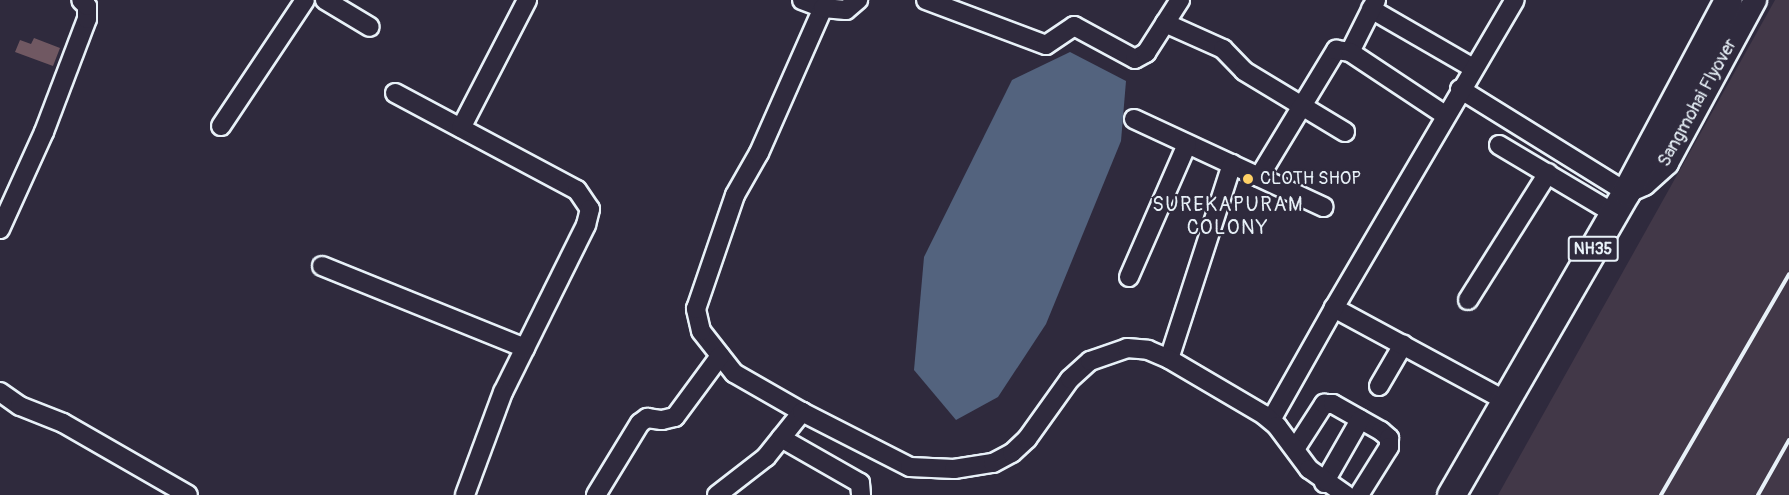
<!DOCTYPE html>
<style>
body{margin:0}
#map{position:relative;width:1789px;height:495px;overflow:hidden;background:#2f2a3d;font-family:Pangolin,sans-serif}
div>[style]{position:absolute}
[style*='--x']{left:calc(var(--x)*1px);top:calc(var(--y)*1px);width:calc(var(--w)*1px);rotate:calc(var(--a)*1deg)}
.built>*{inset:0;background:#423848}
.water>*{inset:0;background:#53637e}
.building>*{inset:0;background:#705862}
.roads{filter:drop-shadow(2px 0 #e8f1f8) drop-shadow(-2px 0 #e8f1f8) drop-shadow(0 2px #e8f1f8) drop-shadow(0 -2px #e8f1f8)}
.minor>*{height:18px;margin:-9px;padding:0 9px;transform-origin:9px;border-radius:9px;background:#2f2a3d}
.major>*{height:22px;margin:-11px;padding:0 11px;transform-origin:11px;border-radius:11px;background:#2f2a3d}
.highway>*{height:27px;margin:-13.5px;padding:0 13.5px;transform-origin:13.5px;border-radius:13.5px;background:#2f2a3d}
.rail>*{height:4px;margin:-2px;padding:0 2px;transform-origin:2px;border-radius:2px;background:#e8f1f8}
.dots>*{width:16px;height:16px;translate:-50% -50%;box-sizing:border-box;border:3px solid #2f2a3d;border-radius:50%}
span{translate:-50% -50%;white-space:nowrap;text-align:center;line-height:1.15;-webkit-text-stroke:4.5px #2f2a3d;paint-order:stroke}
.shield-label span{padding:2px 4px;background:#2f2a3d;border:2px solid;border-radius:4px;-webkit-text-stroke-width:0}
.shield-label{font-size:16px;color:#e8f1f8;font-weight:700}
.street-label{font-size:18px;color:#e8f1f8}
.poi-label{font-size:18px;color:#e8f1f8}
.left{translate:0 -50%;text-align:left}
.neighbourhood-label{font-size:20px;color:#e8f1f8;letter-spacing:1.5px}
</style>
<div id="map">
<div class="built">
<i style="clip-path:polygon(1775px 0,1789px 0,1789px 495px,1498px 495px)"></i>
</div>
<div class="water">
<i style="clip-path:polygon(1070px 52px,1126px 81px,1121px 141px,1046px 324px,998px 397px,956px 420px,914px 370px,924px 257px,1012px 80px)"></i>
</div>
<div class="building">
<i style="clip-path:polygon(34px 38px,60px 48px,53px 66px,15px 52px,20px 40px,31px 44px)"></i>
</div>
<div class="roads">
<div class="minor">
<i style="--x:325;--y:0;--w:52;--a:31"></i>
<i style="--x:802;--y:0;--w:22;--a:21"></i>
<i style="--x:926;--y:0;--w:128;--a:20.6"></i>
<i style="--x:1046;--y:45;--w:34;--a:-34"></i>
<i style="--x:1074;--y:26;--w:69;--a:28.4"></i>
<i style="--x:1135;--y:59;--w:13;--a:-29"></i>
<i style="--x:1146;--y:53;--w:63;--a:-57.3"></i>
<i style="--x:1371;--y:9;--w:118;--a:30"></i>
<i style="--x:1165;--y:23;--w:64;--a:24.1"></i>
<i style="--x:1223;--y:49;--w:30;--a:46"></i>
<i style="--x:1244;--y:71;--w:118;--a:31.1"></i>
<i style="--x:1350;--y:52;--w:58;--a:-63.4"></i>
<i style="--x:1460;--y:89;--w:195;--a:31.8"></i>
<i style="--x:395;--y:93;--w:206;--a:28.1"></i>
<i style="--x:577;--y:190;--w:23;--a:56"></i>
<i style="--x:590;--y:209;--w:16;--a:104"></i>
<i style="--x:586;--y:225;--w:186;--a:116.4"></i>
<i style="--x:503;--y:392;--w:110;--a:110.3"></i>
<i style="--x:1134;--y:119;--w:209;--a:24.9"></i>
<i style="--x:221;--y:126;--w:151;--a:-56.3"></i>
<i style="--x:461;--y:128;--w:144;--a:-62.7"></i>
<i style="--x:1499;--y:145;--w:133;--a:30.8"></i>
<i style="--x:1259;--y:177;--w:149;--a:-58.8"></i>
<i style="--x:1336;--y:50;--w:14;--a:8"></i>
<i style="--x:1350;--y:52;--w:114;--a:33.6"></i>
<i style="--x:0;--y:229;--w:107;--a:-65.6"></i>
<i style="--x:44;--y:132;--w:121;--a:-69.2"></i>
<i style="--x:87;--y:19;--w:13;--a:-90"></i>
<i style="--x:87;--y:6;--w:8;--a:-135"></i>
<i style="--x:322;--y:266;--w:219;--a:22"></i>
<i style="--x:1129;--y:277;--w:145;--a:-66.4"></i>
<i style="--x:1468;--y:300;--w:150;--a:-57.8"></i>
<i style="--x:1169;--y:359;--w:205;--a:-72.1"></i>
<i style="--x:1379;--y:386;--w:48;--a:-59.7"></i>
<i style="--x:0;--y:392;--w:24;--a:35"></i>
<i style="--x:20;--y:406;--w:46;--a:21.6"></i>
<i style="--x:63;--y:423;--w:144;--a:29.9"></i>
<i style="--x:1506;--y:401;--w:196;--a:-151.6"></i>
<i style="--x:1334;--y:308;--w:357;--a:-59.6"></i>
<i style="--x:802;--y:412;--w:78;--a:-150.2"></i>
<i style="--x:734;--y:373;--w:53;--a:-128.2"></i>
<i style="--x:701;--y:331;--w:23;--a:-103"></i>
<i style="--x:696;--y:309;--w:120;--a:-71.1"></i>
<i style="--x:735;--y:195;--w:48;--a:-60.3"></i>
<i style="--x:759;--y:153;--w:158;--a:-66.2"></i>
<i style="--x:823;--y:8;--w:23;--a:5"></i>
<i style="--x:846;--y:10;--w:16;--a:-40"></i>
<i style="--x:1271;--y:420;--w:129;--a:-60.6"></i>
<i style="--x:781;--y:438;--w:91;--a:29.7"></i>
<i style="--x:860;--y:483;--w:12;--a:85"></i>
<i style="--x:1295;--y:449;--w:54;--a:-57.2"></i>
<i style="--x:1324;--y:404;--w:9;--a:0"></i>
<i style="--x:1333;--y:404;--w:55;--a:29.4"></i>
<i style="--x:1381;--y:431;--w:11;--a:41"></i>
<i style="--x:1389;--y:438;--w:9;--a:90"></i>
<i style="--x:1389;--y:447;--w:57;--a:122"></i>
<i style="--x:1324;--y:483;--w:73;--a:-60.3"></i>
<i style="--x:596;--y:495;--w:84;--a:-58.6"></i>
<i style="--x:640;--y:423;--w:9;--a:-36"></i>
<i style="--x:647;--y:418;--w:15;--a:8"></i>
<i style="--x:662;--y:420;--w:13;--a:-13"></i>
<i style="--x:675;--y:417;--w:76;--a:-53.6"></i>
<i style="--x:717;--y:495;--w:62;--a:-37.8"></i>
<i style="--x:766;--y:457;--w:58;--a:-51.3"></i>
<i style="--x:802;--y:412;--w:121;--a:27"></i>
<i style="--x:910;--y:467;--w:44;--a:2.6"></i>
<i style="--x:954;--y:469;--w:39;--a:-9"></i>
<i style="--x:993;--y:463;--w:21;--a:-28"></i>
<i style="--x:1012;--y:453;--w:21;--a:-43"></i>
<i style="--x:1027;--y:439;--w:74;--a:-54.4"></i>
<i style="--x:1070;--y:379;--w:27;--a:-42"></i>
<i style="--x:1090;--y:361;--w:39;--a:-19"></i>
<i style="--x:1127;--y:348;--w:21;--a:5"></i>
<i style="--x:1148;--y:350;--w:23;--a:23"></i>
<i style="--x:1169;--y:359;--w:110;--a:30.5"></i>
<i style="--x:1264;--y:415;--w:17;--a:40"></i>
<i style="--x:1277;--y:426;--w:54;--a:53.3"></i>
<i style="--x:1309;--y:469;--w:45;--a:35.1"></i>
</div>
<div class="major">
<i style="--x:1626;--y:192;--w:20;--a:-24"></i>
<i style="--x:1644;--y:184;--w:31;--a:-42"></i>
<i style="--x:1667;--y:163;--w:185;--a:-61.6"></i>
</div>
<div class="highway">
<i style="--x:1451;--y:495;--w:350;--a:-60"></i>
<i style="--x:1626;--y:192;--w:217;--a:-62"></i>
</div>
</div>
<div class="rail">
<i style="--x:1661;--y:495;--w:255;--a:-59.9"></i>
<i style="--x:1758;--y:495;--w:63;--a:-60.6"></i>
</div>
<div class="dots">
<i style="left:1248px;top:179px;background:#ffd166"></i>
</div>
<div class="shield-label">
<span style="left:1593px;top:249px">NH35</span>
</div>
<div class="street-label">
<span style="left:1698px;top:103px;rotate:-61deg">Sangmohai Flyover</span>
</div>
<div class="poi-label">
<span class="left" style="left:1260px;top:179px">CLOTH SHOP</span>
</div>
<div class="neighbourhood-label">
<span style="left:1228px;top:216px">SUREKAPURAM<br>COLONY</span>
</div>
</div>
